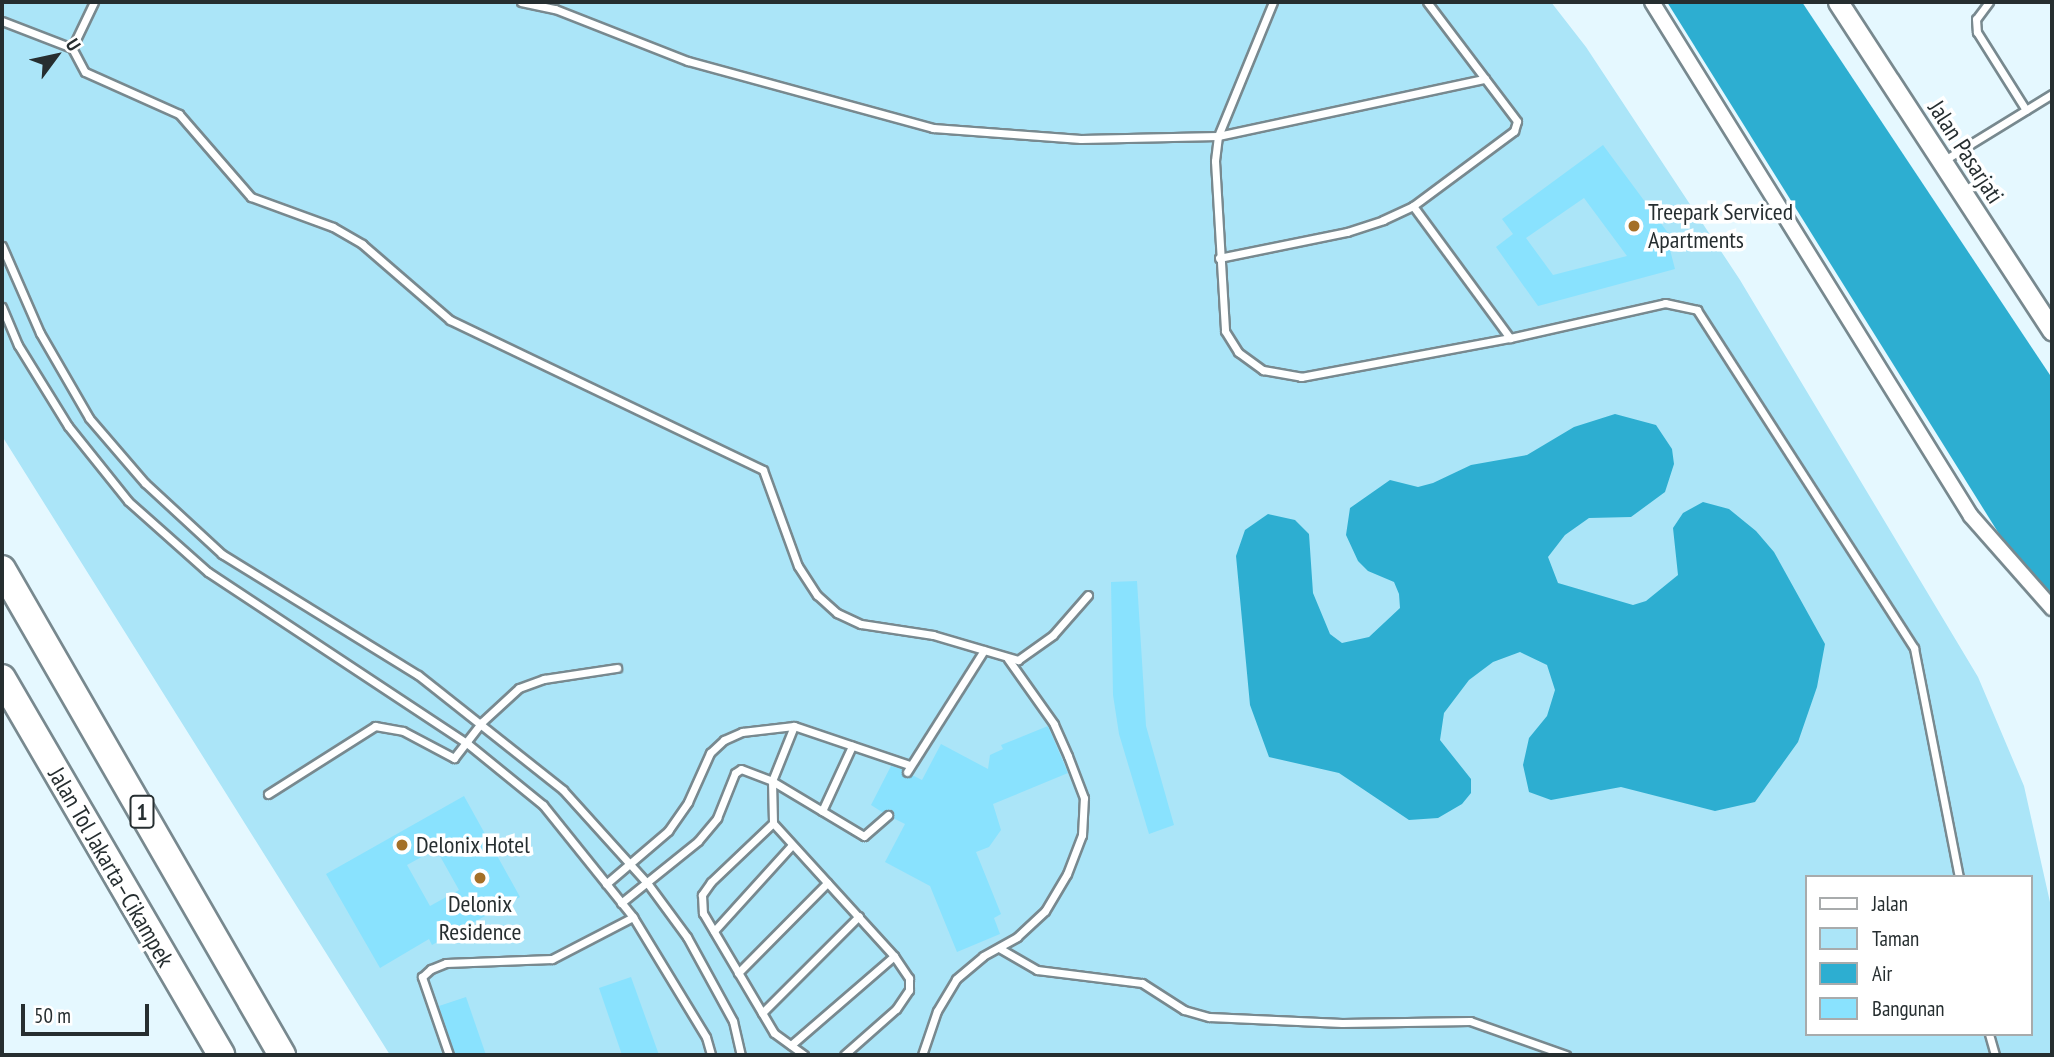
<!DOCTYPE html>
<meta charset="utf-8">
<style>
body{margin:0}
#map{position:relative;width:2054px;height:1057px;overflow:hidden;background:#e5f8ff;font-family:"PT Sans Narrow",sans-serif}
div>[style]{position:absolute}
[style*='--x']{left:calc(var(--x)*1px);top:calc(var(--y)*1px);width:calc(var(--w)*1px);rotate:calc(var(--a)*1deg)}
.green>*{inset:0;background:#abe5f8}
.water>*{inset:0;background:#2daed1}
.building>*{inset:0;background:#89e2fe}
.roads{filter:drop-shadow(2px 0 #78898f) drop-shadow(-2px 0 #78898f) drop-shadow(0 2px #78898f) drop-shadow(0 -2px #78898f)}
.lane>*{height:7px;margin:-3.5px;padding:0 3.5px;transform-origin:3.5px;border-radius:3.5px;background:#fff}
.street>*{height:14px;margin:-7px;padding:0 7px;transform-origin:7px;border-radius:7px;background:#fff}
.secondary>*{height:19px;margin:-9.5px;padding:0 9.5px;transform-origin:9.5px;border-radius:9.5px;background:#fff}
.highway>*{height:26px;margin:-13px;padding:0 13px;transform-origin:13px;border-radius:13px;background:#fff}
.dots>*{width:19px;height:19px;translate:-50% -50%;box-sizing:border-box;border:4px solid #fff;border-radius:50%}
span{translate:-50% -50%;white-space:nowrap;text-align:center;line-height:1.15;-webkit-text-stroke:7px #fff;paint-order:stroke}
.shield-label span{padding:2px 5px;background:#fff;border:2px solid;border-radius:5px;-webkit-text-stroke-width:0}
.shield-label{font-size:23px;color:#262e30;font-weight:700}
.street-label{font-size:24px;color:#262e30}
.poi-label{font-size:24px;color:#262e30}
.left{translate:0 -50%;text-align:left}
.frame{position:absolute;inset:0;border:4px solid #262e30;pointer-events:none}
.legend{position:absolute;left:1805px;top:875px;width:228px;height:161px;box-sizing:border-box;background:#fff;border:2px solid #a8abac;margin:0;padding:9px 12px;list-style:none;font-size:21px;color:#262e30}
.legend li{display:flex;align-items:center;gap:14px;height:35px}
.legend b{width:35px;border:2px solid #a8abac}
.north{position:absolute;left:21px;top:21px;width:70px;height:70px;-webkit-text-stroke:5px #fff;paint-order:stroke;rotate:57deg;font-size:19px;font-weight:700;line-height:28px;text-align:center;color:#262e30}
.north::after{content:'';display:block;margin:auto;width:24px;height:32px;background:#262e30;clip-path:polygon(50% 0,100% 100%,50% 72%,0 100%)}
.scale{position:absolute;left:21px;top:1004px;width:128px;height:32px;box-sizing:border-box;border:4px solid #262e30;border-top:0;padding-left:9px;font-size:21px;line-height:24px;white-space:nowrap;color:#262e30;-webkit-text-stroke:5px #fff;paint-order:stroke}
</style>
<div id="map">
<div class="green">
<i style="clip-path:polygon(evenodd,2px 2px,1551px 2px,1586px 47px,1740px 280px,1978px 677px,2024px 786px,2052px 911px,2052px 1055px,390px 1055px,2px 436px,2px 2px,1807px 877px,2031px 877px,2031px 1034px,1807px 1034px,1807px 877px)"></i>
</div>
<div class="water">
<i style="clip-path:polygon(1667px 2px,1802px 2px,2052px 378px,2052px 594px,2001px 537px)"></i>
<i style="clip-path:polygon(1615px 414px,1656px 425px,1672px 449px,1674px 464px,1665px 492px,1631px 517px,1589px 518px,1565px 535px,1548px 557px,1558px 583px,1633px 605px,1646px 601px,1678px 575px,1673px 528px,1683px 513px,1703px 502px,1729px 509px,1756px 531px,1774px 552px,1825px 644px,1817px 687px,1798px 742px,1755px 802px,1715px 811px,1621px 787px,1551px 800px,1529px 792px,1523px 765px,1529px 738px,1547px 716px,1555px 690px,1547px 665px,1520px 652px,1493px 662px,1469px 680px,1444px 713px,1440px 740px,1471px 779px,1471px 793px,1462px 804px,1438px 818px,1409px 820px,1339px 773px,1269px 757px,1250px 705px,1236px 556px,1245px 530px,1268px 514px,1295px 520px,1309px 534px,1313px 593px,1330px 634px,1342px 643px,1369px 637px,1400px 608px,1399px 594px,1394px 582px,1368px 571px,1358px 561px,1346px 535px,1350px 508px,1390px 480px,1418px 487px,1433px 483px,1471px 465px,1527px 455px,1574px 427px)"></i>
</div>
<div class="building">
<i style="clip-path:polygon(evenodd,1603px 145px,1674px 241px,1669px 246px,1675px 269px,1538px 306px,1496px 247px,1513px 234px,1502px 219px,1603px 145px,1584px 198px,1627px 256px,1553px 275px,1526px 238px,1584px 198px)"></i>
<i style="clip-path:polygon(1137px 581px,1146px 726px,1174px 825px,1149px 834px,1119px 734px,1113px 695px,1111px 582px)"></i>
<i style="clip-path:polygon(1048px 726px,1068px 773px,993px 804px,1001px 830px,989px 847px,976px 852px,1001px 914px,994px 918px,1000px 934px,957px 952px,930px 886px,885px 862px,905px 824px,893px 818px,891px 809px,882px 812px,871px 805px,891px 766px,902px 769px,904px 777px,912px 775px,922px 780px,941px 744px,988px 769px,990px 755px,1003px 749px,1001px 745px)"></i>
<i style="clip-path:polygon(evenodd,464px 796px,520px 897px,432px 945px,429px 939px,380px 968px,326px 874px,464px 796px,436px 849px,459px 890px,430px 906px,407px 865px,436px 849px)"></i>
<i style="clip-path:polygon(631px 977px,659px 1055px,622px 1055px,599px 988px)"></i>
<i style="clip-path:polygon(466px 997px,486px 1055px,455px 1055px,439px 1006px)"></i>
</div>
<div class="roads">
<div class="lane">
<i style="--x:94;--y:2;--w:51;--a:115.6"></i>
<i style="--x:72;--y:48;--w:27;--a:62"></i>
<i style="--x:85;--y:72;--w:103;--a:24.1"></i>
<i style="--x:179;--y:114;--w:110;--a:49.1"></i>
<i style="--x:251;--y:197;--w:87;--a:20.1"></i>
<i style="--x:333;--y:227;--w:34;--a:30"></i>
<i style="--x:362;--y:244;--w:116;--a:40.8"></i>
<i style="--x:450;--y:320;--w:347;--a:25.6"></i>
<i style="--x:763;--y:470;--w:102;--a:70"></i>
<i style="--x:798;--y:566;--w:35;--a:57"></i>
<i style="--x:817;--y:595;--w:27;--a:42"></i>
<i style="--x:837;--y:613;--w:26;--a:25"></i>
<i style="--x:861;--y:624;--w:73;--a:8.7"></i>
<i style="--x:933;--y:635;--w:89;--a:16.4"></i>
<i style="--x:1018;--y:660;--w:43;--a:-35.5"></i>
<i style="--x:1053;--y:635;--w:53;--a:-48.8"></i>
<i style="--x:521;--y:2;--w:35;--a:12"></i>
<i style="--x:555;--y:9;--w:143;--a:21.4"></i>
<i style="--x:688;--y:61;--w:254;--a:15.3"></i>
<i style="--x:933;--y:128;--w:148;--a:4.3"></i>
<i style="--x:1081;--y:139;--w:137;--a:-1.3"></i>
<i style="--x:1218;--y:136;--w:273;--a:-12.1"></i>
<i style="--x:1273;--y:2;--w:145;--a:112.3"></i>
<i style="--x:1218;--y:136;--w:25;--a:97"></i>
<i style="--x:1215;--y:161;--w:170;--a:86.6"></i>
<i style="--x:1225;--y:331;--w:25;--a:58"></i>
<i style="--x:1238;--y:352;--w:31;--a:36"></i>
<i style="--x:1263;--y:370;--w:39;--a:10"></i>
<i style="--x:1301;--y:377;--w:213;--a:-10.6"></i>
<i style="--x:1510;--y:338;--w:159;--a:-12.7"></i>
<i style="--x:1665;--y:303;--w:33;--a:12"></i>
<i style="--x:1697;--y:310;--w:402;--a:57.3"></i>
<i style="--x:1914;--y:648;--w:233;--a:78.9"></i>
<i style="--x:1989;--y:2;--w:21;--a:127"></i>
<i style="--x:1976;--y:19;--w:13;--a:86"></i>
<i style="--x:1977;--y:32;--w:92;--a:57.9"></i>
<i style="--x:2;--y:21;--w:75;--a:21.1"></i>
<i style="--x:1943;--y:161;--w:128;--a:-31.6"></i>
<i style="--x:1413;--y:206;--w:164;--a:53.7"></i>
<i style="--x:2;--y:246;--w:95;--a:66.4"></i>
<i style="--x:40;--y:333;--w:98;--a:60"></i>
<i style="--x:89;--y:418;--w:86;--a:49.3"></i>
<i style="--x:145;--y:483;--w:105;--a:42.7"></i>
<i style="--x:222;--y:554;--w:230;--a:31.7"></i>
<i style="--x:418;--y:675;--w:185;--a:38.4"></i>
<i style="--x:563;--y:790;--w:127;--a:47.9"></i>
<i style="--x:648;--y:884;--w:66;--a:53.7"></i>
<i style="--x:687;--y:937;--w:96;--a:61.3"></i>
<i style="--x:733;--y:1021;--w:35;--a:77"></i>
<i style="--x:1219;--y:258;--w:131;--a:-11.5"></i>
<i style="--x:1347;--y:232;--w:38;--a:-18"></i>
<i style="--x:1383;--y:220;--w:33;--a:-25"></i>
<i style="--x:1413;--y:206;--w:126;--a:-36.6"></i>
<i style="--x:1514;--y:131;--w:10;--a:-73"></i>
<i style="--x:1517;--y:121;--w:149;--a:-127.1"></i>
<i style="--x:2;--y:307;--w:41;--a:67.2"></i>
<i style="--x:18;--y:345;--w:95;--a:58.3"></i>
<i style="--x:68;--y:426;--w:96;--a:51.3"></i>
<i style="--x:128;--y:501;--w:107;--a:41.6"></i>
<i style="--x:208;--y:572;--w:312;--a:33.5"></i>
<i style="--x:468;--y:744;--w:97;--a:39.1"></i>
<i style="--x:543;--y:805;--w:144;--a:51.2"></i>
<i style="--x:633;--y:917;--w:140;--a:58.7"></i>
<i style="--x:706;--y:1037;--w:19;--a:74"></i>
<i style="--x:794;--y:726;--w:59;--a:111.8"></i>
<i style="--x:772;--y:781;--w:42;--a:88.6"></i>
<i style="--x:773;--y:823;--w:180;--a:47.7"></i>
<i style="--x:894;--y:956;--w:27;--a:56"></i>
<i style="--x:909;--y:978;--w:12;--a:90"></i>
<i style="--x:909;--y:990;--w:23;--a:124"></i>
<i style="--x:896;--y:1009;--w:69;--a:138.5"></i>
<i style="--x:907;--y:772;--w:144;--a:-57.7"></i>
<i style="--x:268;--y:794;--w:127;--a:-32.4"></i>
<i style="--x:375;--y:726;--w:28;--a:10"></i>
<i style="--x:403;--y:731;--w:58;--a:27.9"></i>
<i style="--x:454;--y:758;--w:46;--a:-52.1"></i>
<i style="--x:482;--y:722;--w:50;--a:-42.6"></i>
<i style="--x:519;--y:688;--w:27;--a:-20"></i>
<i style="--x:544;--y:679;--w:74;--a:-8.6"></i>
<i style="--x:822;--y:811;--w:72;--a:-65.2"></i>
<i style="--x:773;--y:823;--w:86;--a:136.4"></i>
<i style="--x:711;--y:882;--w:16;--a:125"></i>
<i style="--x:702;--y:895;--w:18;--a:87"></i>
<i style="--x:703;--y:913;--w:139;--a:59.4"></i>
<i style="--x:774;--y:1033;--w:37;--a:36"></i>
<i style="--x:606;--y:884;--w:82;--a:-40.5"></i>
<i style="--x:668;--y:831;--w:35;--a:-55"></i>
<i style="--x:688;--y:802;--w:54;--a:-65.8"></i>
<i style="--x:710;--y:753;--w:19;--a:-43"></i>
<i style="--x:724;--y:740;--w:20;--a:-24"></i>
<i style="--x:742;--y:732;--w:52;--a:-6.6"></i>
<i style="--x:794;--y:726;--w:121;--a:18.7"></i>
<i style="--x:621;--y:903;--w:99;--a:-38.8"></i>
<i style="--x:698;--y:841;--w:30;--a:-50"></i>
<i style="--x:717;--y:818;--w:48;--a:-68.2"></i>
<i style="--x:735;--y:773;--w:7;--a:-34"></i>
<i style="--x:741;--y:769;--w:33;--a:21"></i>
<i style="--x:772;--y:781;--w:107;--a:30.9"></i>
<i style="--x:864;--y:836;--w:32;--a:-41"></i>
<i style="--x:714;--y:931;--w:116;--a:-47.8"></i>
<i style="--x:999;--y:948;--w:44;--a:30.1"></i>
<i style="--x:1037;--y:970;--w:106;--a:7.1"></i>
<i style="--x:1142;--y:983;--w:50;--a:32.7"></i>
<i style="--x:1184;--y:1010;--w:26;--a:16"></i>
<i style="--x:1209;--y:1017;--w:133;--a:2.6"></i>
<i style="--x:1342;--y:1023;--w:128;--a:-0.9"></i>
<i style="--x:1470;--y:1021;--w:102;--a:19.5"></i>
<i style="--x:738;--y:973;--w:127;--a:-45.3"></i>
<i style="--x:762;--y:1013;--w:137;--a:-45"></i>
<i style="--x:1989;--y:1034;--w:22;--a:74"></i>
<i style="--x:791;--y:1045;--w:136;--a:-40.8"></i>
<i style="--x:449;--y:1055;--w:83;--a:-109.1"></i>
<i style="--x:422;--y:977;--w:12;--a:-42"></i>
<i style="--x:431;--y:969;--w:16;--a:-22"></i>
<i style="--x:446;--y:963;--w:106;--a:-2.2"></i>
<i style="--x:552;--y:959;--w:91;--a:-27.4"></i>
<i style="--x:922;--y:1055;--w:46;--a:-71.2"></i>
<i style="--x:937;--y:1011;--w:37;--a:-59"></i>
<i style="--x:956;--y:979;--w:35;--a:-40"></i>
<i style="--x:983;--y:956;--w:39;--a:-29"></i>
<i style="--x:1017;--y:937;--w:38;--a:-43"></i>
<i style="--x:1045;--y:911;--w:43;--a:-59.3"></i>
<i style="--x:1067;--y:874;--w:42;--a:-69"></i>
<i style="--x:1082;--y:835;--w:37;--a:-87"></i>
<i style="--x:1084;--y:798;--w:45;--a:-110.9"></i>
<i style="--x:1068;--y:756;--w:35;--a:-114"></i>
<i style="--x:1054;--y:724;--w:80;--a:-125.3"></i>
</div>
<div class="street">
<i style="--x:1652;--y:2;--w:605;--a:58.18"></i>
<i style="--x:1971;--y:516;--w:123;--a:48.6"></i>
</div>
<div class="secondary">
<i style="--x:1838;--y:2;--w:392;--a:56.9"></i>
</div>
<div class="highway">
<i style="--x:2;--y:569;--w:561;--a:60.05"></i>
<i style="--x:2;--y:678;--w:436;--a:59.8"></i>
</div>
</div>
<div class="dots">
<i style="left:1634px;top:226px;background:#a47028"></i>
<i style="left:402px;top:845px;background:#a47028"></i>
<i style="left:480px;top:878px;background:#a47028"></i>
</div>
<div class="shield-label">
<span style="left:142px;top:812px">1</span>
</div>
<div class="street-label">
<span style="left:1966px;top:152px;rotate:57deg">Jalan Pasarjati</span>
<span style="left:111px;top:867px;rotate:60deg">Jalan Tol Jakarta–Cikampek</span>
</div>
<div class="poi-label">
<span class="left" style="left:1648px;top:226px">Treepark Serviced<br>Apartments</span>
<span class="left" style="left:416px;top:845px">Delonix Hotel</span>
<span style="left:480px;top:918px">Delonix<br>Residence</span>
</div>
<div class="frame"></div>
<ul class="legend">
<li><b style="height:9px;background:#fff"></b>Jalan</li>
<li><b style="height:19px;background:#abe5f8"></b>Taman</li>
<li><b style="height:19px;background:#2daed1"></b>Air</li>
<li><b style="height:19px;background:#89e2fe"></b>Bangunan</li>
</ul>
<div class="north">U</div>
<div class="scale">50 m</div>
</div>
